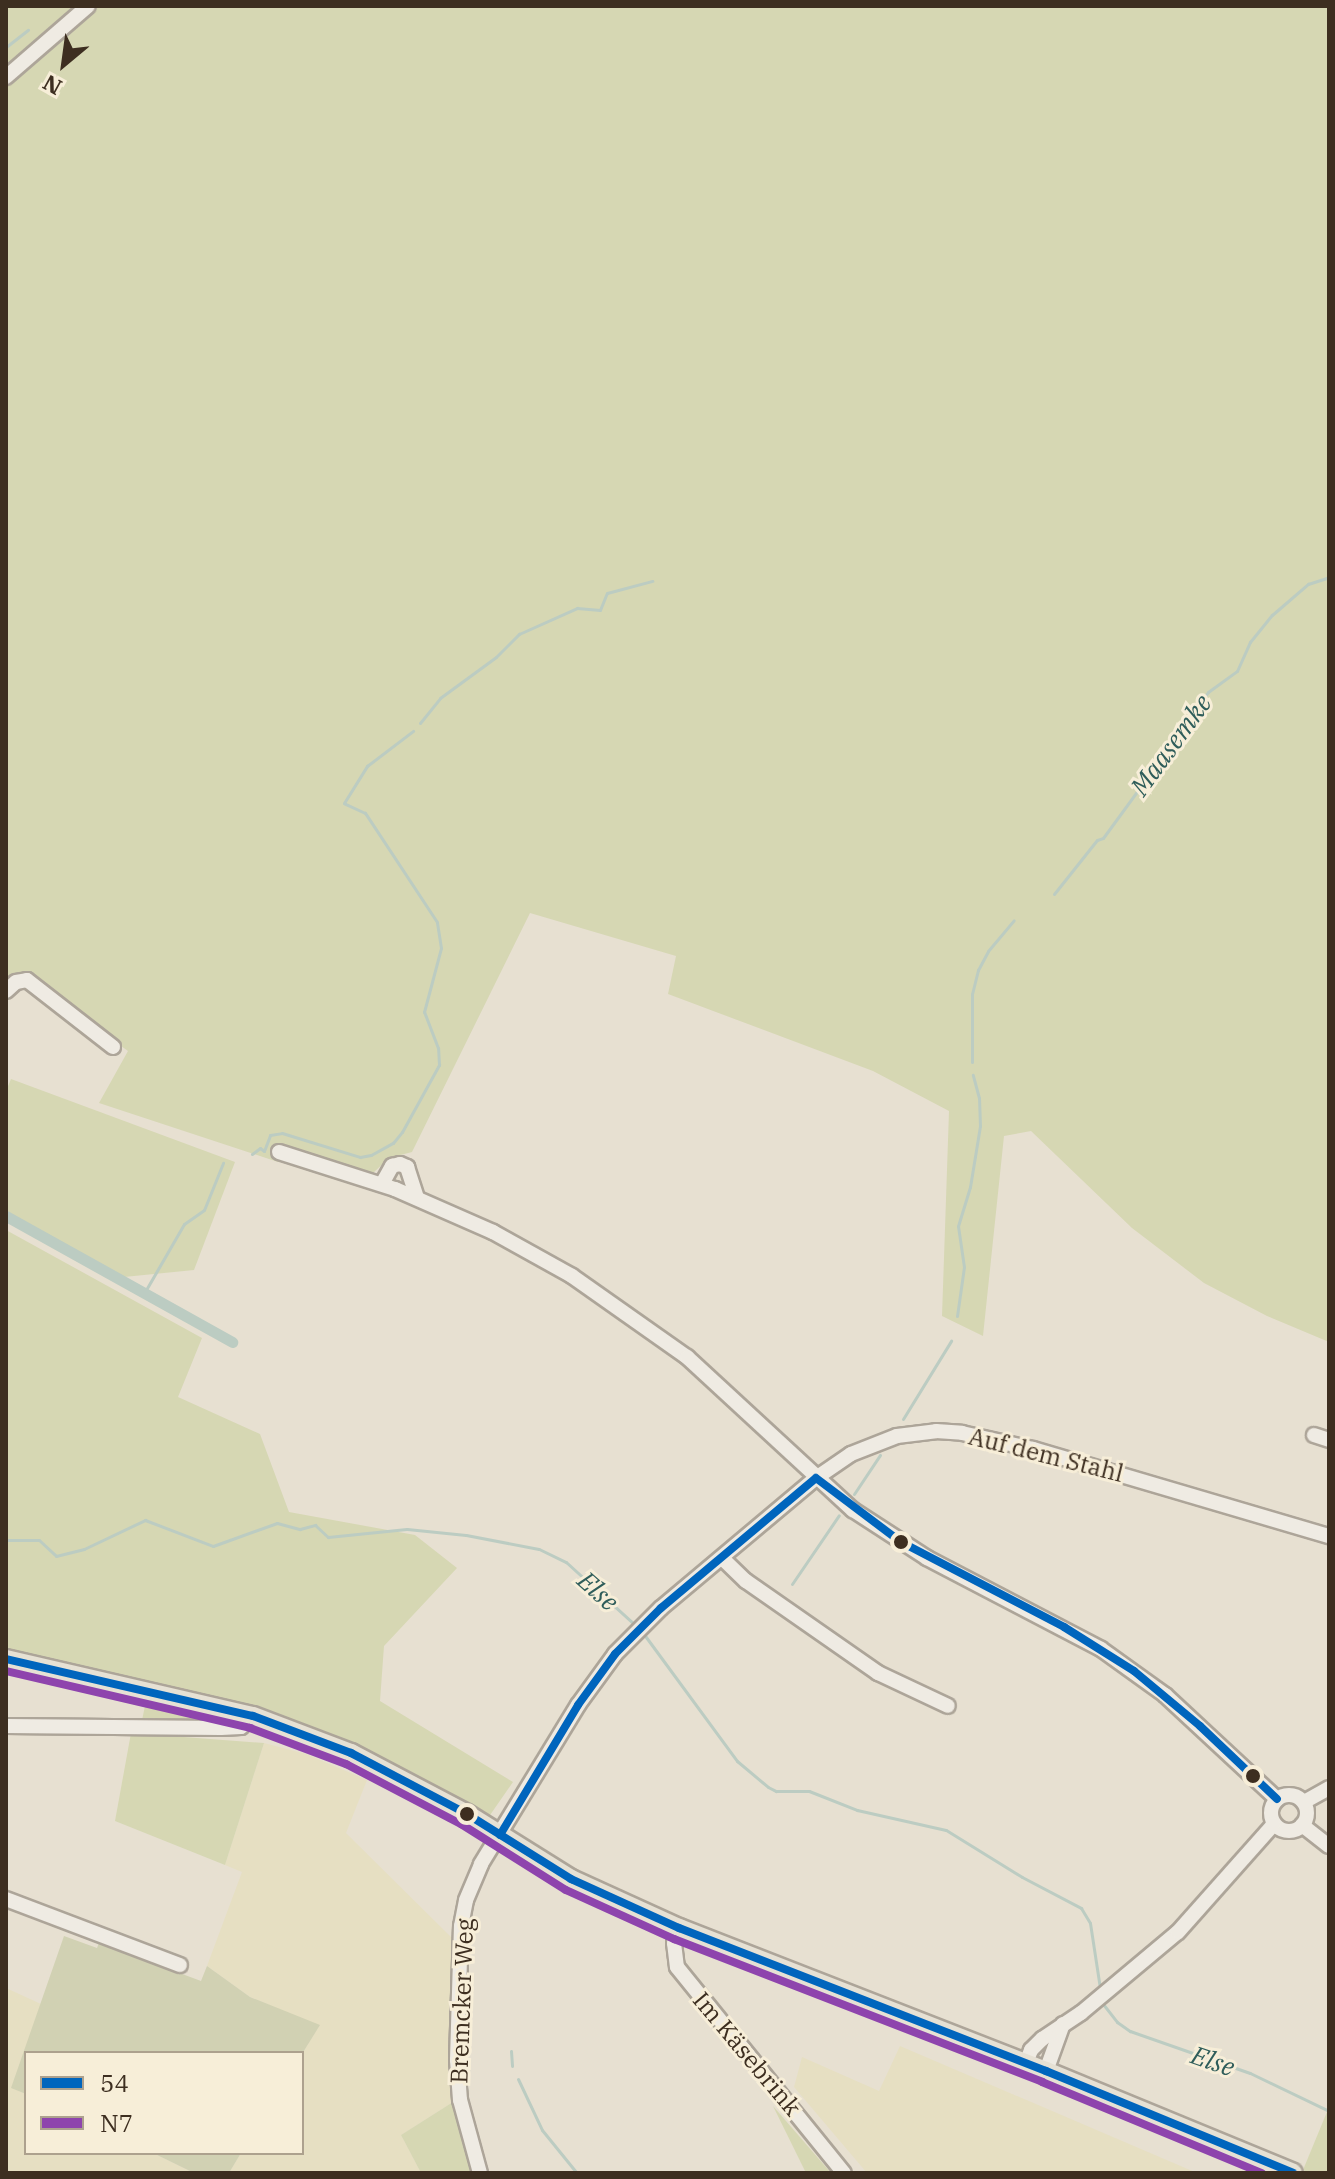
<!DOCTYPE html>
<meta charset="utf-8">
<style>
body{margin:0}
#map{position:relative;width:1335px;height:2179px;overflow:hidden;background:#e7e0d1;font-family:"IBM Plex Serif",serif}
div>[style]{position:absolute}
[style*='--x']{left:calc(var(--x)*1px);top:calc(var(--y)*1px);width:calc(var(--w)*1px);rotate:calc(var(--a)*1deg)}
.farmland>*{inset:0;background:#e6dfc2}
.green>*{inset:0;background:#d6d7b3}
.cemetery>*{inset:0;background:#d1d1b3}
.stream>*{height:3px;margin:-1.5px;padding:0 1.5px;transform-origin:1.5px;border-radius:1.5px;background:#bcccc2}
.canal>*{height:11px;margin:-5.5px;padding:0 5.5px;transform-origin:5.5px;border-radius:5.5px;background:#bcccc2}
.roads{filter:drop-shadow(2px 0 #ada599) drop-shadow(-2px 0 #ada599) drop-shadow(0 2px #ada599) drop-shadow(0 -2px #ada599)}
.minor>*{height:14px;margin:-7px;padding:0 7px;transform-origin:7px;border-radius:7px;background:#efebe3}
.minor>.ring{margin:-7px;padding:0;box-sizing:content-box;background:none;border:14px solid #efebe3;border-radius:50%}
.major>*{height:18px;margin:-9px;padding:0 9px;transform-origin:9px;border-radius:9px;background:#e6e1d4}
.bus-1>*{height:8px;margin:-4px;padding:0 4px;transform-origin:4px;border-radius:4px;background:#0065bd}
.bus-2>*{height:8px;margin:-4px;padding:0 4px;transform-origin:4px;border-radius:4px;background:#8e44ad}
.dots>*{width:22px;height:22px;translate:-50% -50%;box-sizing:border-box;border:4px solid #f7eed8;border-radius:50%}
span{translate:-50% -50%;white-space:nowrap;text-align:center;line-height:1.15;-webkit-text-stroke:6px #f7eed8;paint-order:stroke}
.street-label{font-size:24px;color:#3d2e20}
.water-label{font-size:26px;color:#2f5d5a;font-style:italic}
.frame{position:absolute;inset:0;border:8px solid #3d2e20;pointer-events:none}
.legend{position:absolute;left:24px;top:2051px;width:280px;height:104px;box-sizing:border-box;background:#f7eed8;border:2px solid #ada18e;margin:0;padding:10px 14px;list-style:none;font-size:24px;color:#3d2e20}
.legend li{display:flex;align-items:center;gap:16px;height:40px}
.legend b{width:40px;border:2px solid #ada18e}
.north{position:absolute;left:24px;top:24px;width:80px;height:80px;-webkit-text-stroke:6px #f7eed8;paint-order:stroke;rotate:209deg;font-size:22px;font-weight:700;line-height:32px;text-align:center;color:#3d2e20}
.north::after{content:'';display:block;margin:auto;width:28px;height:36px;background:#3d2e20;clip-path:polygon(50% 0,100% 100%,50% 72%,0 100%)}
</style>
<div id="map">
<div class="farmland">
<i style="clip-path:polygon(264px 1743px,306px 1754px,367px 1780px,346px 1833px,454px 1940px,453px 2102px,401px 2135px,421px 2173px,229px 2173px,241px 2153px,302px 2153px,302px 2054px,319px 2026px,250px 1997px,207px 1966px,242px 1872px,225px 1865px)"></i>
<i style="clip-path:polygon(6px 1988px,41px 2004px,12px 2088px,26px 2094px,26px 2153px,153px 2153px,194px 2173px,6px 2173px)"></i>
<i style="clip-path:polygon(900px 2046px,1197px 2173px,867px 2173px,794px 2087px,802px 2057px,879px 2091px)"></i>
</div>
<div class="green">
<i style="clip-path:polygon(6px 6px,1329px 6px,1329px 1342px,1267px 1316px,1204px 1283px,1132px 1228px,1031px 1131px,1004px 1136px,983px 1336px,942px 1316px,949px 1111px,873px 1071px,668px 994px,676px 956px,530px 913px,412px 1152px,389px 1158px,372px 1174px,286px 1148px,278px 1162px,99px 1103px,128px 1051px,23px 976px,6px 989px)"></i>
<i style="clip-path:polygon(11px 1079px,235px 1162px,194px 1270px,124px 1277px,6px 1211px,6px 1091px)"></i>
<i style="clip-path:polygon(6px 1230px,202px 1338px,178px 1397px,260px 1434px,289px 1512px,415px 1535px,457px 1568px,384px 1646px,380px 1701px,513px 1782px,488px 1818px,413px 1773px,347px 1743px,6px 1651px)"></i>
<i style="clip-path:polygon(146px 1701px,227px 1717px,218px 1721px,141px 1725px)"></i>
<i style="clip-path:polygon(131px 1733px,264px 1743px,225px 1865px,115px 1821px)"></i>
<i style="clip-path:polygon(453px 2102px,471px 2173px,421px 2173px,401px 2135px)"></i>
<i style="clip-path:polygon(773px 2106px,831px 2173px,806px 2173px)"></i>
<i style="clip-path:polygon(1329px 2107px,1329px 2173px,1310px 2173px,1303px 2170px)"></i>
</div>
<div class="cemetery">
<i style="clip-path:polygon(64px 1936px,97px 1948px,99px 1943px,201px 1981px,207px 1966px,250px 1997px,320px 2025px,302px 2054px,26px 2053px,26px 2094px,11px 2088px)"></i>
<i style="clip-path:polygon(153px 2153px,241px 2153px,229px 2173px,194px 2173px)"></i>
</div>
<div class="stream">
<i style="--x:6;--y:47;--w:28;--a:-38"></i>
<i style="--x:420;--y:723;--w:32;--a:-51"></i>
<i style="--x:440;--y:698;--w:69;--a:-36.2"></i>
<i style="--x:496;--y:657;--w:33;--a:-45"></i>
<i style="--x:519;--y:634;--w:64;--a:-24.1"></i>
<i style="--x:577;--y:608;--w:23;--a:5"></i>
<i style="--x:600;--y:610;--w:18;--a:-68"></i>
<i style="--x:607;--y:593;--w:47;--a:-14.9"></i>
<i style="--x:1054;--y:894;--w:69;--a:-51.5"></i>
<i style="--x:1097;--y:840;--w:6;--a:-18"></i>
<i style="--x:1103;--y:838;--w:73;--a:-53.9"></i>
<i style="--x:1146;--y:779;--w:18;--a:-68"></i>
<i style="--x:1153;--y:762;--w:89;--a:-51.8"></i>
<i style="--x:1208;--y:692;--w:36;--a:-36"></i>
<i style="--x:1237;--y:671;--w:32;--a:-66"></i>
<i style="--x:1250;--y:642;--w:35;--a:-51"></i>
<i style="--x:1272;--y:615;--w:48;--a:-40.7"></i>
<i style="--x:1308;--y:584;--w:22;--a:-18"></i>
<i style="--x:972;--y:1062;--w:68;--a:-90"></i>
<i style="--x:972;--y:994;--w:25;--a:-76"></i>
<i style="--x:978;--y:970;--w:21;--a:-62"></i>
<i style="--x:988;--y:951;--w:40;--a:-50"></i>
<i style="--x:252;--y:1154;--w:10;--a:-37"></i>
<i style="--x:260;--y:1148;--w:5;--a:37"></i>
<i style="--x:264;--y:1151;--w:17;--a:-69"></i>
<i style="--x:270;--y:1135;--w:12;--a:-9"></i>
<i style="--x:282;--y:1133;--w:82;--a:17.1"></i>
<i style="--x:360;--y:1157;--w:11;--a:-10"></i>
<i style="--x:371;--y:1155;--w:25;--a:-29"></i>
<i style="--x:393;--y:1143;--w:14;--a:-51"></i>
<i style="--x:402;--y:1132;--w:77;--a:-61.1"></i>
<i style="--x:439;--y:1065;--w:17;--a:-93"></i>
<i style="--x:438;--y:1048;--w:39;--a:-111"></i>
<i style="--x:424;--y:1012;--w:66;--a:-75.1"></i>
<i style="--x:441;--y:948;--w:26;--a:-99"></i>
<i style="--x:437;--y:922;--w:131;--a:-123.4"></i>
<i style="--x:365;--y:813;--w:23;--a:-155"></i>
<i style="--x:344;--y:803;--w:44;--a:-58.1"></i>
<i style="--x:367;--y:766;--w:58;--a:-37.3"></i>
<i style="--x:143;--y:1295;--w:82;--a:-60"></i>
<i style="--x:184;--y:1224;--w:24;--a:-35"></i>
<i style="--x:204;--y:1210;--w:51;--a:-68"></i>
<i style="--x:957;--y:1316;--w:49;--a:-81.9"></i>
<i style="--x:964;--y:1267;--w:41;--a:-98.3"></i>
<i style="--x:958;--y:1226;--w:41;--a:-72.9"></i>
<i style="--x:970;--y:1187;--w:62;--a:-80.7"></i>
<i style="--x:980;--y:1126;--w:28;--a:-92"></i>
<i style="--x:979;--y:1098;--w:24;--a:-105"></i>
<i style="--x:903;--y:1419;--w:92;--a:-58.4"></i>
<i style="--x:854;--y:1494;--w:47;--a:-56.3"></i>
<i style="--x:6;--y:1540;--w:33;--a:0"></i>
<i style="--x:39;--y:1540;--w:23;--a:43"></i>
<i style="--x:56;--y:1556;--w:29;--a:-14"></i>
<i style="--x:84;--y:1549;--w:68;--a:-25.4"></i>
<i style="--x:145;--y:1520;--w:73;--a:20.9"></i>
<i style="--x:213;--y:1546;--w:68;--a:-19.8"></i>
<i style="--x:277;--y:1523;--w:24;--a:15"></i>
<i style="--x:300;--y:1529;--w:16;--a:-15"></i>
<i style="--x:315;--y:1525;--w:18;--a:43"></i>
<i style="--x:328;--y:1537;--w:79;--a:-5.8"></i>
<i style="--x:407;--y:1529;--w:59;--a:5.8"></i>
<i style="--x:466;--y:1535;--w:74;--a:10.9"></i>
<i style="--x:539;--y:1549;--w:30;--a:26"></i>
<i style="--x:566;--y:1562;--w:93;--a:42.4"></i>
<i style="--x:792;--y:1584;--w:83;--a:-55.7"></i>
<i style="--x:643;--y:1633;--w:159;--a:53.7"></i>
<i style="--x:737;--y:1761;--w:40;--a:40"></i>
<i style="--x:768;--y:1787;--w:9;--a:27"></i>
<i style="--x:776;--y:1791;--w:33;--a:0"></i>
<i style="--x:809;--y:1791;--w:52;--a:21.6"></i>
<i style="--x:857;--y:1810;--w:91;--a:12.7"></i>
<i style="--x:946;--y:1830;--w:89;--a:31.7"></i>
<i style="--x:1022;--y:1877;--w:67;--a:27.7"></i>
<i style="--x:1081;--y:1908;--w:17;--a:59"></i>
<i style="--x:1090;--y:1923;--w:66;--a:81.3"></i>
<i style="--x:1103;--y:2004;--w:23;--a:52"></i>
<i style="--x:1117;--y:2022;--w:16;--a:35"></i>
<i style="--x:1130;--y:2031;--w:127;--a:19.3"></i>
<i style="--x:1250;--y:2073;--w:88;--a:25.7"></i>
<i style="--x:511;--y:2051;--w:15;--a:86"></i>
<i style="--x:518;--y:2079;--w:56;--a:64.8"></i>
<i style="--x:542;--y:2130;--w:55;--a:50.9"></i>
</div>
<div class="canal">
<i style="--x:6;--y:1216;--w:259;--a:29.1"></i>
</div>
<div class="roads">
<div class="minor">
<i style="--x:6;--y:77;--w:108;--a:-40.9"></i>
<i style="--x:6;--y:991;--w:13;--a:-42"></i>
<i style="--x:16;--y:982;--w:11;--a:-10"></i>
<i style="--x:27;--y:980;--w:109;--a:37.9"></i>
<i style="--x:279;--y:1152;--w:122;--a:17.7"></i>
<i style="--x:395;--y:1189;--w:107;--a:23.7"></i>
<i style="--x:493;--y:1232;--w:90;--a:29.1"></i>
<i style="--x:572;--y:1276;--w:141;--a:35.2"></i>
<i style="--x:687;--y:1357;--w:226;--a:42.7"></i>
<i style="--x:853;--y:1510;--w:88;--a:33"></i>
<i style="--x:927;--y:1558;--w:196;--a:27.6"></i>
<i style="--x:1101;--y:1649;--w:79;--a:35.7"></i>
<i style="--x:1165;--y:1695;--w:153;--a:42.9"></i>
<i style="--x:382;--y:1184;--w:21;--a:-61"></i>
<i style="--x:392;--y:1166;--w:8;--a:-14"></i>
<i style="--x:400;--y:1164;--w:8;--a:23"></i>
<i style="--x:407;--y:1167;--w:33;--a:72"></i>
<i style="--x:1314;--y:1435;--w:16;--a:18"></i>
<i style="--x:722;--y:1558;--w:33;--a:44"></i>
<i style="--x:746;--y:1581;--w:161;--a:34.9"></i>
<i style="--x:878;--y:1673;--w:77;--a:25.2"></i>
<i style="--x:6;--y:1726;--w:215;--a:0.5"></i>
<i style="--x:221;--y:1728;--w:20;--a:-3"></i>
<i style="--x:241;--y:1727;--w:16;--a:-43"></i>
<i class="ring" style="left:1271px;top:1795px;width:22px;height:22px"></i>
<i style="--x:1304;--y:1802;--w:29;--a:-29"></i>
<i style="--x:1302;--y:1825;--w:34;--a:38"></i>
<i style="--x:6;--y:1899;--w:186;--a:20.8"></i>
<i style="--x:679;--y:1928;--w:16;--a:108"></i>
<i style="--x:674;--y:1943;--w:24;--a:83"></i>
<i style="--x:677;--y:1967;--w:265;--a:51"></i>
<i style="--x:1026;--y:2063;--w:14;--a:-69"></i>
<i style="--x:1031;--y:2050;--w:16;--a:-45"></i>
<i style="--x:1042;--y:2039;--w:47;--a:-33.7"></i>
<i style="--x:1081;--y:2013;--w:126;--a:-39.9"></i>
<i style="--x:1178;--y:1932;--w:144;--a:-48.4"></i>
<i style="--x:1046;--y:2071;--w:50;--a:-70.1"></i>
<i style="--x:480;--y:2173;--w:76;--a:-105.3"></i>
<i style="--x:460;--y:2100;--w:40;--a:-94.3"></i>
<i style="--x:457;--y:2060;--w:134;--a:-88.3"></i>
<i style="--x:461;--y:1926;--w:26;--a:-79"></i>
<i style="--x:466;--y:1900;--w:39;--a:-67"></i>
<i style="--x:481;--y:1864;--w:186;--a:-58.6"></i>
<i style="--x:578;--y:1705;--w:63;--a:-54"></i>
<i style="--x:615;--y:1654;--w:65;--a:-45"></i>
<i style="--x:661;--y:1608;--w:202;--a:-40"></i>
<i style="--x:816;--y:1478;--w:42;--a:-34.4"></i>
<i style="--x:851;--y:1454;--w:49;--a:-21.4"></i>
<i style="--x:897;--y:1436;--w:39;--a:-7"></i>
<i style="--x:936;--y:1431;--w:26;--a:4"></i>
<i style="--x:962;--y:1433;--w:73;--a:12.7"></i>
<i style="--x:1033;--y:1449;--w:309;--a:16.4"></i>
</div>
<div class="major">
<i style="--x:6;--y:1659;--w:253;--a:13"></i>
<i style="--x:253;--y:1716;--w:105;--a:20.7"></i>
<i style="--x:351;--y:1753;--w:131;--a:27.7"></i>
<i style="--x:467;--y:1814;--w:123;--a:32"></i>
<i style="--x:571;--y:1879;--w:119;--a:24.4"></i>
<i style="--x:679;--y:1928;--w:394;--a:21.3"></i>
<i style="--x:1046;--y:2071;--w:267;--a:22.4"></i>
</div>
</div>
<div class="bus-1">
<i style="--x:816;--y:1478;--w:106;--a:37"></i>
<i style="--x:901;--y:1542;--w:184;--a:27.5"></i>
<i style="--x:1064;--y:1627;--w:83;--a:32.2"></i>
<i style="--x:1134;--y:1671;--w:86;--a:39.8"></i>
<i style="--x:1200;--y:1726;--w:106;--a:43.5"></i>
<i style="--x:6;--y:1659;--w:253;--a:13"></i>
<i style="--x:253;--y:1716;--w:105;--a:20.7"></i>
<i style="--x:351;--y:1753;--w:131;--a:27.7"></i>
<i style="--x:467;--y:1814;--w:123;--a:32"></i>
<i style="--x:571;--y:1879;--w:119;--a:24.4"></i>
<i style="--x:679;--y:1928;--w:394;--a:21.3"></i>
<i style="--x:1046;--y:2071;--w:267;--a:22.4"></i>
<i style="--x:500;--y:1835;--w:152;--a:-59"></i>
<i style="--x:578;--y:1705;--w:63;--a:-54"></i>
<i style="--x:615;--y:1654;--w:65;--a:-45"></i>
<i style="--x:661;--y:1608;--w:202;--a:-40"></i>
</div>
<div class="bus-2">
<i style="--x:6;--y:1671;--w:251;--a:13.1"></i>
<i style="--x:250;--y:1728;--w:103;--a:20.6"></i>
<i style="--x:346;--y:1764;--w:130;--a:27.6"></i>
<i style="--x:461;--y:1824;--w:124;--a:32.2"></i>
<i style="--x:566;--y:1890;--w:119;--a:24.4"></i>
<i style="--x:674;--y:1939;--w:395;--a:21.2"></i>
<i style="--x:1042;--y:2082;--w:238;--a:22.5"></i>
</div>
<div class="dots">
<i style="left:901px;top:1542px;background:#3d2e20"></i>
<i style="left:1253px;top:1776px;background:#3d2e20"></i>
<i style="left:467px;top:1814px;background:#3d2e20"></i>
</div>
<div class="street-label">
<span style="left:1046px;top:1455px;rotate:14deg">Auf dem Stahl</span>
<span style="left:462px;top:2001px;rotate:-88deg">Bremcker Weg</span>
<span style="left:747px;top:2054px;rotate:50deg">Im Käsebrink</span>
</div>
<div class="water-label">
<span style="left:1171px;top:745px;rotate:-54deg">Maasemke</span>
<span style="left:598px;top:1591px;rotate:42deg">Else</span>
<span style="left:1213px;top:2061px;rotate:19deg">Else</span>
</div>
<div class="frame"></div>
<ul class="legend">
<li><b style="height:10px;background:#0065bd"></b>54</li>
<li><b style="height:10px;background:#8e44ad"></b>N7</li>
</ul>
<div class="north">N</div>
</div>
